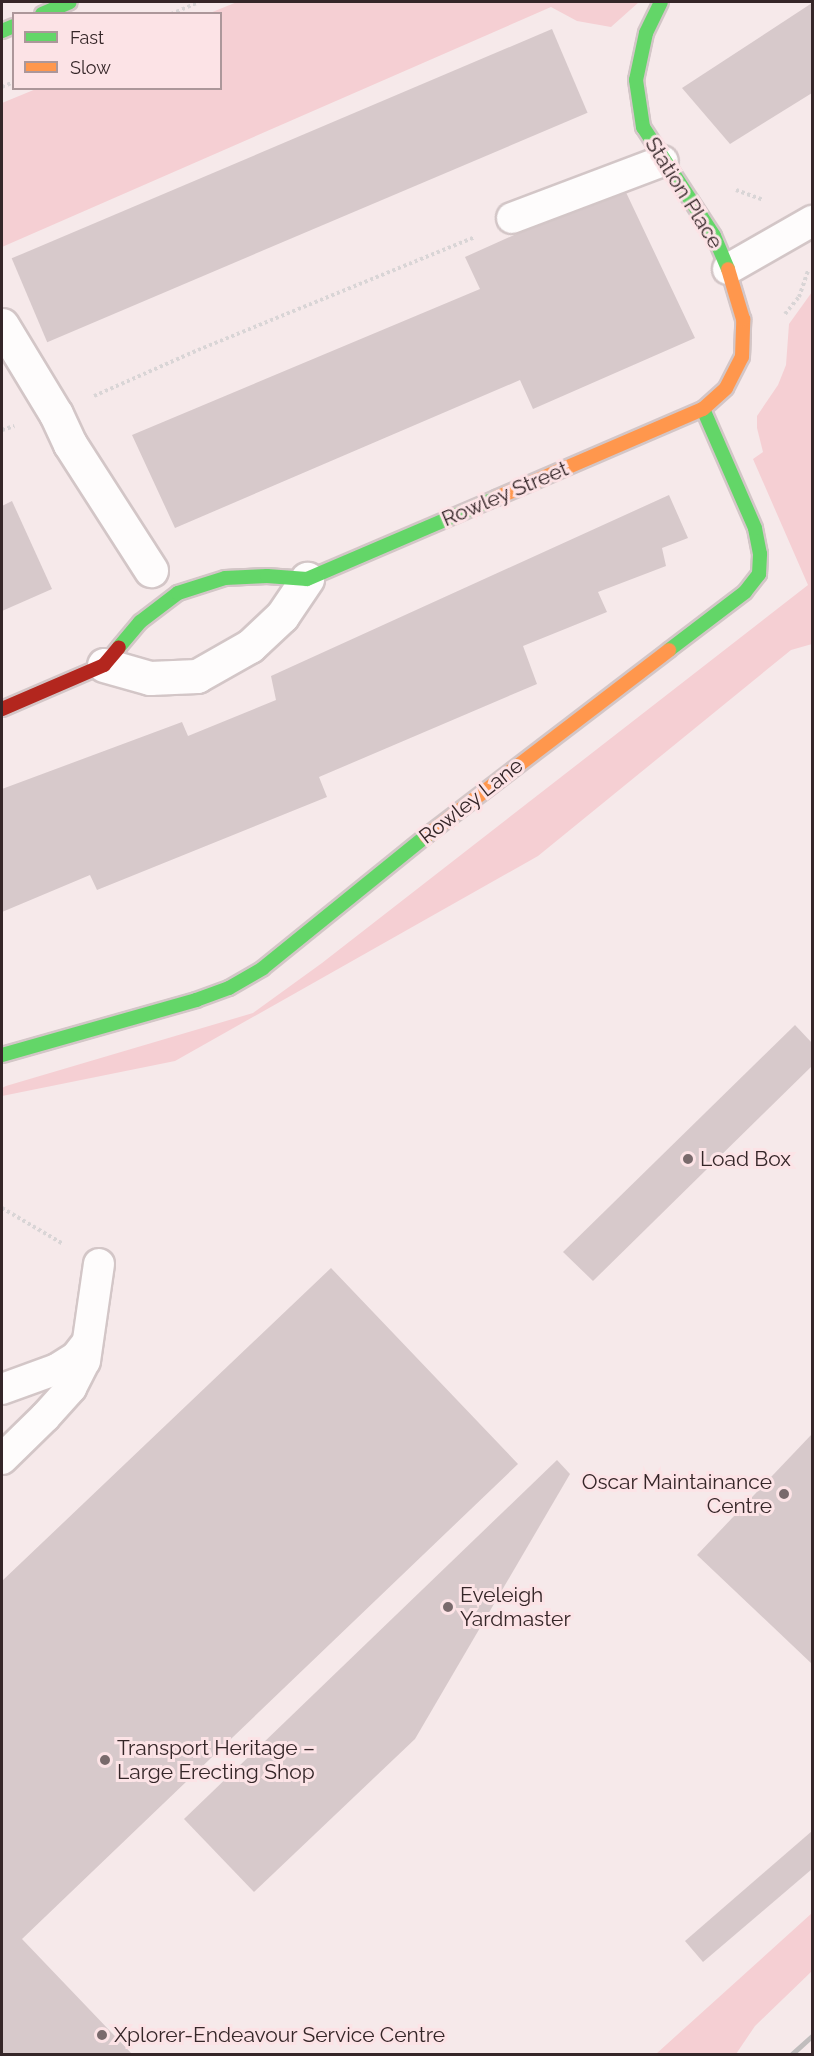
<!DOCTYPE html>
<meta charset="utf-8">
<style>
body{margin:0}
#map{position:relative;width:814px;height:2056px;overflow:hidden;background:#f6e9ea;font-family:Raleway,sans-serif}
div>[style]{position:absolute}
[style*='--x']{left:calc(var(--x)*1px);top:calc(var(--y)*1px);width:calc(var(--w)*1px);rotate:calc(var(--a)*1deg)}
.green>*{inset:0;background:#f5cfd3}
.building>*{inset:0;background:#d7c9cb;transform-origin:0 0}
.path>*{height:4px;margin-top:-2px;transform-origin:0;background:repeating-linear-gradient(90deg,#d9d5d6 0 3px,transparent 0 6px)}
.roads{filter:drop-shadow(2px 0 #d3c6c7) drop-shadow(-2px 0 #d3c6c7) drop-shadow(0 2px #d3c6c7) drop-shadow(0 -2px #d3c6c7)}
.lane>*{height:30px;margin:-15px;padding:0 15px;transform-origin:15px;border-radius:15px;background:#fefcfc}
.street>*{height:33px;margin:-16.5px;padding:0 16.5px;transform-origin:16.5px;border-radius:16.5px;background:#fefcfc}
.fast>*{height:14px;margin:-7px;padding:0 7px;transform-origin:7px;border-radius:7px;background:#63d668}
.slow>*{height:14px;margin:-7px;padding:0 7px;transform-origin:7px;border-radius:7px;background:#ff974d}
.jam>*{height:14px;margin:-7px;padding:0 7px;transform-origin:7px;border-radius:7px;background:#b3261e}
.rail>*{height:4.5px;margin:-2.25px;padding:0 2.25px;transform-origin:2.25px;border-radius:2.25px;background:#c0bdbd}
.dots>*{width:16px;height:16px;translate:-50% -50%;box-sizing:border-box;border:3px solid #fce3e6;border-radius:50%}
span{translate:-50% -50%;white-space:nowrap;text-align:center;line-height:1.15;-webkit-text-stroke:6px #fce3e6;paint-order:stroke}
.street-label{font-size:21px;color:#352628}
.poi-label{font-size:21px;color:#352628}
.left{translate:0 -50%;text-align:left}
.right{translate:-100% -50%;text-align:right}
.frame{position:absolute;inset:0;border:3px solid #352628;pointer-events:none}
.legend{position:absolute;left:12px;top:12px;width:210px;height:78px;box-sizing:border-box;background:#fce3e6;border:2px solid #ac979a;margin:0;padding:8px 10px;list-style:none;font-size:18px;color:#352628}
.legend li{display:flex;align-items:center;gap:12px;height:30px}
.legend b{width:30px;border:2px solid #ac979a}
</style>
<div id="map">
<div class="green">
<i style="clip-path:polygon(237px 2px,639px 2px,611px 27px,577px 21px,551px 7px,2px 247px,2px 103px,36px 89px,220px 88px,220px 14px,210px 13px)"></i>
<i style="clip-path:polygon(812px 292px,812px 644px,791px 650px,538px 856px,175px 1061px,2px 1096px,2px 1088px,6px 1086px,253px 1013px,322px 963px,808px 585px,753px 459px,763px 452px,757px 428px,757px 416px,778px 385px,786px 365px,789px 324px)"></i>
<i style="clip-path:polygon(812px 1913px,812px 1971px,755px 2026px,736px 2054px,656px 2054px)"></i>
</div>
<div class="building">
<i style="clip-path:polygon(812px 3px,812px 93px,730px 144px,682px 88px)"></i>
<i style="left:552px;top:29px;width:91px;height:587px;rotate:67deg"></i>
<i style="clip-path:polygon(623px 186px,695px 338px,533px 409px,520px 380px,175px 528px,132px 435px,480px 289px,465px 257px)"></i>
<i style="clip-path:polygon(669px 495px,688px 538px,662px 548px,666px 566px,598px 592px,607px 612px,523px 646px,537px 684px,319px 777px,327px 797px,97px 890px,90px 875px,2px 912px,2px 789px,182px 722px,188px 736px,276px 700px,271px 676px)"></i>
<i style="clip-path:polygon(12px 501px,52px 589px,2px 611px,2px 506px)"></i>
<i style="clip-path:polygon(795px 1025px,812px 1043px,812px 1066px,593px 1281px,563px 1252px)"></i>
<i style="clip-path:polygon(331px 1268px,518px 1464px,22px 1939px,132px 2054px,2px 2054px,2px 1581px)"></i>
<i style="clip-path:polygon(812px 1434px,812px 1664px,697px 1555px)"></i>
<i style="clip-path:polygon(557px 1460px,570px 1474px,415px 1739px,254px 1892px,184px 1819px)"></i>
<i style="clip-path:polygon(812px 1831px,812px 1869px,703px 1962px,685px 1941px)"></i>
</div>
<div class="path">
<i style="--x:171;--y:14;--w:30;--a:-23"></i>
<i style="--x:2;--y:87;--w:13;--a:-23"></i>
<i style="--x:736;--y:190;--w:29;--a:20"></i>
<i style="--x:785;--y:314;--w:22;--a:-51"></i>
<i style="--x:799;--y:297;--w:28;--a:-71"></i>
<i style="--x:94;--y:396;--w:114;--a:-23.9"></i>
<i style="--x:198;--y:350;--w:299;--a:-22.2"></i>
<i style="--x:2;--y:430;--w:13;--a:-18"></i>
<i style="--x:2;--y:1208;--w:71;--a:30.5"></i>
</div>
<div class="roads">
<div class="lane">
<i style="--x:512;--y:218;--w:161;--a:-20.7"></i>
<i style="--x:728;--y:269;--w:97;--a:-29.7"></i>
<i style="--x:2;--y:1389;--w:59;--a:-20"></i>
<i style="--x:57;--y:1369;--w:22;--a:-32"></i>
<i style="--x:76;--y:1357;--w:18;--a:-52"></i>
<i style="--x:2;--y:1459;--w:60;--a:-44.3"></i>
<i style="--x:45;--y:1417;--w:39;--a:-48"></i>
<i style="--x:71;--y:1388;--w:30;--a:-63"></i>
<i style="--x:85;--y:1361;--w:98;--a:-81.8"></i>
</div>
<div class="street">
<i style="--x:2;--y:325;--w:104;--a:58.8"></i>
<i style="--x:56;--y:414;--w:33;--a:65"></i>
<i style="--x:70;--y:444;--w:150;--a:57.3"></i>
<i style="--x:104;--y:665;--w:48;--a:15.8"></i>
<i style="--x:150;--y:678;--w:47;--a:-2.4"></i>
<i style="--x:197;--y:676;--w:61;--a:-29.5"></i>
<i style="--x:250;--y:646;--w:44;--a:-43.2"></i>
<i style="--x:282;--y:616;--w:45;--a:-56"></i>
</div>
<div class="fast">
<i style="--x:661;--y:2;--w:34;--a:116"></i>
<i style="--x:646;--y:33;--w:48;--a:102"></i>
<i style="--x:636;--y:80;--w:48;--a:81.5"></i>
<i style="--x:643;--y:127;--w:130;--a:56.9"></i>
<i style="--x:714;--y:236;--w:36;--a:67"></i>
<i style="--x:42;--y:14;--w:30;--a:-23"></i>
<i style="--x:2;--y:31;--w:13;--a:-23"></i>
<i style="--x:119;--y:647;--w:33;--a:-50"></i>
<i style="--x:140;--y:622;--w:48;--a:-37.3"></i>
<i style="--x:178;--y:593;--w:49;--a:-17.7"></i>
<i style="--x:225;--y:578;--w:42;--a:-2.7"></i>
<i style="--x:267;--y:576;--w:40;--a:4.3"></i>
<i style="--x:307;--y:579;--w:206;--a:-23.2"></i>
<i style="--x:669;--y:650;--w:96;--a:-37.3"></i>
<i style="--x:745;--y:592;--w:23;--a:-52"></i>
<i style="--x:759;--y:574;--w:20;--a:-87"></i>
<i style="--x:760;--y:554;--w:26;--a:-101"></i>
<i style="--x:755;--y:528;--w:130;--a:-113.6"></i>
<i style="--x:2;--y:1055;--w:202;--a:-15.8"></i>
<i style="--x:196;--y:1000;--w:35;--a:-20"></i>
<i style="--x:229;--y:988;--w:39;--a:-30"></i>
<i style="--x:263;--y:968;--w:210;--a:-39"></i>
</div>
<div class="slow">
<i style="--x:496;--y:498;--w:225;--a:-23.3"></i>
<i style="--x:703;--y:409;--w:31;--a:-42"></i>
<i style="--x:726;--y:388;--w:35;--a:-63"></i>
<i style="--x:742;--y:357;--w:38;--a:-88"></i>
<i style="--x:743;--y:319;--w:52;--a:-106.7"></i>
<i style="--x:426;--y:836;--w:306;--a:-37.4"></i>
</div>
<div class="jam">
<i style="--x:2;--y:709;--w:111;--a:-23.3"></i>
<i style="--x:104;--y:665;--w:23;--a:-50"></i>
</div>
</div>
<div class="rail">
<i style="--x:792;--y:2054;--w:27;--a:-42"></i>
</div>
<div class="dots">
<i style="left:688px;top:1159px;background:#796a6c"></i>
<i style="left:784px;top:1494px;background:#796a6c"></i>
<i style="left:448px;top:1607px;background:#796a6c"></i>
<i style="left:105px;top:1760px;background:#796a6c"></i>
<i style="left:102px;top:2035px;background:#796a6c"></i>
</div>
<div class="street-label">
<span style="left:684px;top:193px;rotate:58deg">Station Place</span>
<span style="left:505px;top:494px;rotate:-23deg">Rowley Street</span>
<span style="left:471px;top:801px;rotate:-38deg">Rowley Lane</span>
</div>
<div class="poi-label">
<span class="left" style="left:700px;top:1159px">Load Box</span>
<span class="right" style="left:772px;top:1494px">Oscar Maintainance<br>Centre</span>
<span class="left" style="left:460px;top:1607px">Eveleigh<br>Yardmaster</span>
<span class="left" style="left:117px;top:1760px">Transport Heritage –<br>Large Erecting Shop</span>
<span class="left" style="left:114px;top:2035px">Xplorer-Endeavour Service Centre</span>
</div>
<div class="frame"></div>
<ul class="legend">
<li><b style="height:8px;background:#63d668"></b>Fast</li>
<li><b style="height:8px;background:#ff974d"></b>Slow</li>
</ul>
</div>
